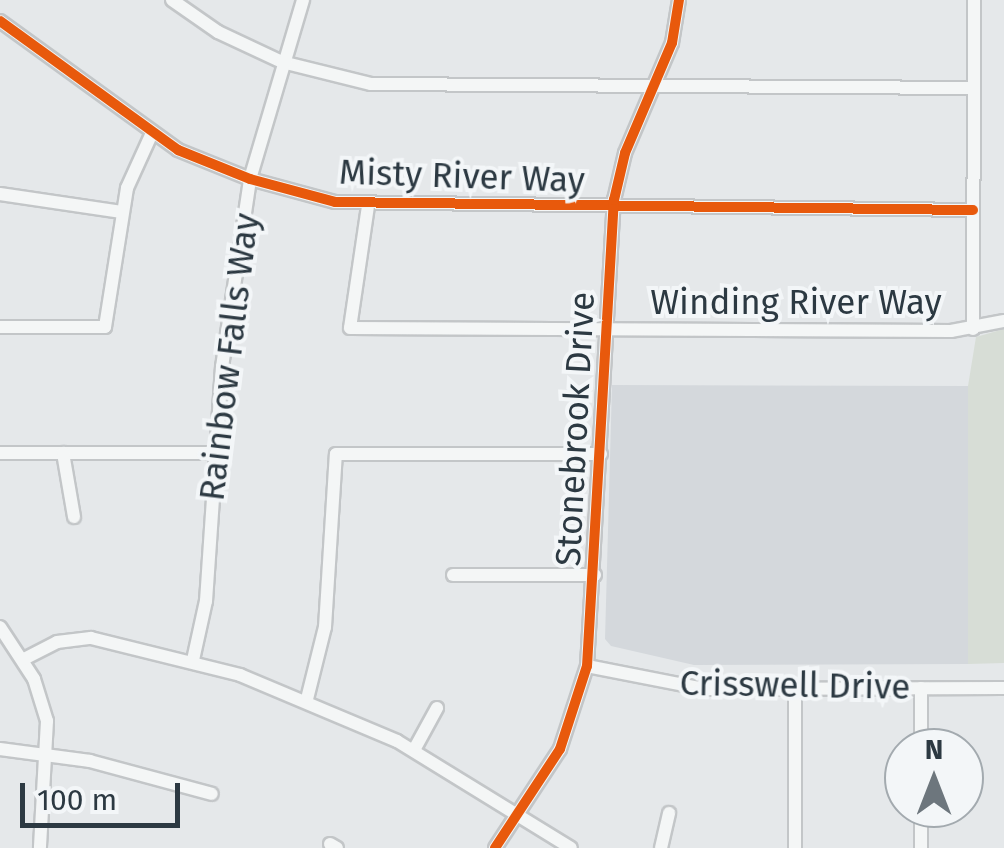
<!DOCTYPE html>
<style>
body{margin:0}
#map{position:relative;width:1004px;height:848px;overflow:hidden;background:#e5e8ea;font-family:"Fira Sans",sans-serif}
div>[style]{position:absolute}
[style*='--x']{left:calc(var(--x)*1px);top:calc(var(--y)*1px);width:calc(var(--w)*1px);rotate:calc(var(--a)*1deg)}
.built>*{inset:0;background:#d4d8dc}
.green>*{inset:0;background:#d7ddd6}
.roads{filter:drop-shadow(2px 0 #c3c6c8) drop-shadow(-2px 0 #c3c6c8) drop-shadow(0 2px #c3c6c8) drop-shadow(0 -2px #c3c6c8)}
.minor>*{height:12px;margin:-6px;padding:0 6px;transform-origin:6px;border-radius:6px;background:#f4f6f6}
.cycleway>*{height:10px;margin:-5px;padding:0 5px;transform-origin:5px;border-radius:5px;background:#e8590c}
span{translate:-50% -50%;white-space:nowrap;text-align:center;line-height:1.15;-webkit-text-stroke:8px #f3f6f8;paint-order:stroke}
.street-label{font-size:35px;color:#2c3942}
.north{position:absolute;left:884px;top:728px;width:100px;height:100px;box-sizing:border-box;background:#f3f6f8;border:2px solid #a3aaaf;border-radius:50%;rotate:0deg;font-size:28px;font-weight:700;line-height:40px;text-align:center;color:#2c3942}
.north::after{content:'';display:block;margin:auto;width:35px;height:45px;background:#6d767d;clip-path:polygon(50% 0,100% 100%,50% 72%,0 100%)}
.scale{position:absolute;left:20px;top:783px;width:160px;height:45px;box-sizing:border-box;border:5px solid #2c3942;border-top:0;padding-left:12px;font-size:30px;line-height:35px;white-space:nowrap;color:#2c3942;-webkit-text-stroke:8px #f3f6f8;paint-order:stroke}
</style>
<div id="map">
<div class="built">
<i style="clip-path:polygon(612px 385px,968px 386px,968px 664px,694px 665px,611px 646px,605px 639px)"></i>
</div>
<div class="green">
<i style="clip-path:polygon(1004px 329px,1004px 663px,968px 664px,968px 386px,976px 337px)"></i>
</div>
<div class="roads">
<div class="minor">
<i style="--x:172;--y:0;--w:56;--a:34.8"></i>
<i style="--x:218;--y:32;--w:71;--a:25.1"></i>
<i style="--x:282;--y:62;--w:92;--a:13.9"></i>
<i style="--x:371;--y:84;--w:603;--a:0.38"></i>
<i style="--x:0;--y:21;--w:220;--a:35.9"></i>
<i style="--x:178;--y:150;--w:78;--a:21.9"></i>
<i style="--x:250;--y:179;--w:88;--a:15.1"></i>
<i style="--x:335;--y:202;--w:638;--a:0.72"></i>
<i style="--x:0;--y:194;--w:123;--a:8.4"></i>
<i style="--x:368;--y:206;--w:123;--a:98.4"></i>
<i style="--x:350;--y:328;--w:601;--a:0.29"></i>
<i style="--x:951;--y:331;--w:54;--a:-10.7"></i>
<i style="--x:0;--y:327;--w:105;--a:0"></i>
<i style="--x:105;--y:327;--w:141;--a:-81"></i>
<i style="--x:127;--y:188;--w:58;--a:-65.6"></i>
<i style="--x:973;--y:329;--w:329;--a:-89.8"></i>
<i style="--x:0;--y:453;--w:214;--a:0"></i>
<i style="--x:63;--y:453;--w:65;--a:80.2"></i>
<i style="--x:453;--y:575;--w:142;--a:0"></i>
<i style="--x:0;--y:627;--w:62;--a:56.8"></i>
<i style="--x:34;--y:679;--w:44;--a:72.8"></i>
<i style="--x:47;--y:721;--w:127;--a:93.2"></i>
<i style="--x:24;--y:659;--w:37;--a:-27"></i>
<i style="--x:57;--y:642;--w:34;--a:-7"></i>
<i style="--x:91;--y:638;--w:154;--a:13.9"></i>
<i style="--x:240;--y:675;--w:170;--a:22.8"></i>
<i style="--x:397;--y:741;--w:204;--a:31.6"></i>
<i style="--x:193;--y:660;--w:60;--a:-77.6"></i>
<i style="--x:206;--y:601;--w:235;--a:-86.1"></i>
<i style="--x:222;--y:367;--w:190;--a:-81.5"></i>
<i style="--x:250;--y:179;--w:187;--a:-73.5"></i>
<i style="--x:587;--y:666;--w:119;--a:11.1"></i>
<i style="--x:704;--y:689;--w:300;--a:-0.2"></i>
<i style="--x:921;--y:688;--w:60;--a:90"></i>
<i style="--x:795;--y:689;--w:159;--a:90"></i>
<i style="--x:307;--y:699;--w:74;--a:-76"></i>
<i style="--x:325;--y:627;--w:173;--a:-86.4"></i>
<i style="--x:336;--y:454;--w:265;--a:0"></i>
<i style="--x:0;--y:749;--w:91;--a:7.6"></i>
<i style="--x:90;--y:761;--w:126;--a:15.1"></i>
<i style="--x:414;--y:750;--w:48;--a:-61.3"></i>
<i style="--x:921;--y:808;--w:40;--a:90"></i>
<i style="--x:330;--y:844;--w:8;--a:30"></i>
<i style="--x:495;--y:848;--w:118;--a:-56.7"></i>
<i style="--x:560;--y:749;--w:87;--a:-72"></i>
<i style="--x:587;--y:666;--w:467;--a:-86.7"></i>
<i style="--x:614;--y:200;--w:48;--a:-76.8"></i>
<i style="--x:625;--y:153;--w:120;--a:-66.9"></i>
<i style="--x:672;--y:43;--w:44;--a:-80.8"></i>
<i style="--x:661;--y:848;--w:36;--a:-77"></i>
</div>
</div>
<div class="cycleway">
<i style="--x:0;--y:21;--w:220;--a:35.9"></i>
<i style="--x:178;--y:150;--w:78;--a:21.9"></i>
<i style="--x:250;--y:179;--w:88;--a:15.1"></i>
<i style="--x:335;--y:202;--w:638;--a:0.72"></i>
<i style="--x:495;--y:848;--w:118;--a:-56.7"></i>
<i style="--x:560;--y:749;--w:87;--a:-72"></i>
<i style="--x:587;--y:666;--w:467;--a:-86.7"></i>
<i style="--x:614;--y:200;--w:48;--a:-76.8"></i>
<i style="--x:625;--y:153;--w:120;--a:-66.9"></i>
<i style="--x:672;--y:43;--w:44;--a:-80.8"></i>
</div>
<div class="street-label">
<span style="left:462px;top:176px;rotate:2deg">Misty River Way</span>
<span style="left:796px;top:302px">Winding River Way</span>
<span style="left:229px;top:357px;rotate:-83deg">Rainbow Falls Way</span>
<span style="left:575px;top:429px;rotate:-87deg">Stonebrook Drive</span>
<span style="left:795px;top:685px;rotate:1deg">Crisswell Drive</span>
</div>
<div class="north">N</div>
<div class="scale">100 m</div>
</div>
